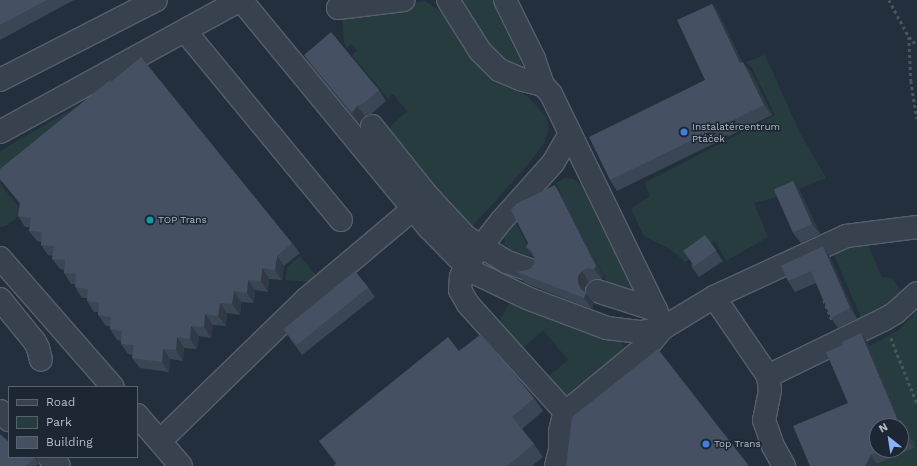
<!DOCTYPE html>
<meta charset="utf-8">
<style>
body{margin:0}
#map{position:relative;width:917px;height:466px;overflow:hidden;background:#242f3e;font-family:"Work Sans",sans-serif}
div>[style]{position:absolute}
[style*='--x']{left:calc(var(--x)*1px);top:calc(var(--y)*1px);width:calc(var(--w)*1px);rotate:calc(var(--a)*1deg)}
.green>*{inset:0;background:#263c3f}
.path>*{height:2.5px;margin-top:-1.25px;transform-origin:0;background:repeating-linear-gradient(90deg,#44595c 0 3px,transparent 0 6px)}
.roads{filter:drop-shadow(1px 0 #565f6c) drop-shadow(-1px 0 #565f6c) drop-shadow(0 1px #565f6c) drop-shadow(0 -1px #565f6c)}
.minor>*{height:22px;margin:-11px;padding:0 11px;transform-origin:11px;border-radius:11px;background:#38414e}
.wall>*{inset:0;background:#3b4654}
.shaded-wall>*{inset:0;background:#303945}
.building>*{inset:0;background:#455162;transform-origin:0 0}
.dots>*{width:11px;height:11px;translate:-50% -50%;box-sizing:border-box;border:2px solid #1d2633;border-radius:50%}
span{translate:-50% -50%;white-space:nowrap;text-align:center;line-height:1.15;-webkit-text-stroke:3px #1d2633;paint-order:stroke}
.poi-label{font-size:10px;color:#b4bcc9}
.left{translate:0 -50%;text-align:left}
.legend{position:absolute;left:8px;top:386px;width:130px;height:72px;box-sizing:border-box;background:#1d2633;border:1px solid #59626f;margin:0;padding:5px 7px;list-style:none;font-size:12px;color:#b4bcc9}
.legend li{display:flex;align-items:center;gap:8px;height:20px}
.legend b{width:20px;border:1px solid #59626f}
.north{position:absolute;left:869px;top:418px;width:40px;height:40px;box-sizing:border-box;background:#1d2633;border:1px solid #59626f;border-radius:50%;rotate:330deg;font-size:11px;font-weight:700;line-height:16px;text-align:center;color:#b4bcc9}
.north::after{content:'';display:block;margin:auto;width:14px;height:18px;background:#8ab4f8;clip-path:polygon(50% 0,100% 100%,50% 72%,0 100%)}
</style>
<div id="map">
<div class="green">
<i style="clip-path:polygon(458px 0,495px 0,521px 51px,521px 71px,491px 52px)"></i>
<i style="clip-path:polygon(425px 1px,447px 16px,497px 77px,527px 96px,546px 116px,549px 128px,544px 143px,527px 166px,469px 230px,390px 134px,391px 126px,407px 111px,393px 94px,388px 99px,352px 55px,357px 50px,351px 44px,347px 48px,344px 43px,342px 11px,380px 9px)"></i>
<i style="clip-path:polygon(765px 55px,799px 131px,826px 178px,778px 197px,754px 203px,768px 237px,726px 261px,715px 241px,685px 262px,670px 249px,644px 236px,631px 209px,650px 196px,644px 183px,775px 115px,752px 68px,746px 62px)"></i>
<i style="clip-path:polygon(135px 72px,0 183px,0 151px)"></i>
<i style="clip-path:polygon(565px 178px,574px 179px,582px 186px,631px 287px,630px 292px,609px 286px,556px 183px)"></i>
<i style="clip-path:polygon(0 184px,23px 212px,6px 226px,0 227px)"></i>
<i style="clip-path:polygon(515px 220px,531px 253px,530px 256px,511px 250px,505px 244px,504px 236px,509px 224px)"></i>
<i style="clip-path:polygon(868px 245px,882px 277px,892px 278px,903px 294px,863px 322px,834px 255px,851px 247px)"></i>
<i style="clip-path:polygon(300px 256px,317px 276px,310px 282px,285px 280px,287px 267px)"></i>
<i style="clip-path:polygon(510px 302px,621px 341px,623px 345px,621px 353px,568px 396px,561px 395px,545px 379px,568px 360px,543px 330px,521px 350px,498px 323px)"></i>
<i style="clip-path:polygon(917px 311px,917px 466px,876px 466px,877px 464px,913px 448px,868px 347px,899px 330px)"></i>
</div>
<div class="path">
<i style="--x:889;--y:0;--w:42;--a:61.6"></i>
<i style="--x:909;--y:37;--w:11;--a:45"></i>
<i style="--x:909;--y:37;--w:44;--a:87.4"></i>
<i style="--x:911;--y:81;--w:38;--a:81"></i>
<i style="--x:824;--y:300;--w:24;--a:68"></i>
<i style="--x:891;--y:338;--w:70;--a:68.2"></i>
</div>
<div class="roads">
<div class="minor">
<i style="--x:241;--y:0;--w:296;--a:50.5"></i>
<i style="--x:429;--y:228;--w:60;--a:45.7"></i>
<i style="--x:471;--y:271;--w:62;--a:25.7"></i>
<i style="--x:527;--y:298;--w:85;--a:20.6"></i>
<i style="--x:607;--y:328;--w:34;--a:7"></i>
<i style="--x:641;--y:332;--w:22;--a:-10"></i>
<i style="--x:448;--y:0;--w:60;--a:57.9"></i>
<i style="--x:480;--y:51;--w:27;--a:45"></i>
<i style="--x:499;--y:70;--w:23;--a:23"></i>
<i style="--x:520;--y:79;--w:24;--a:15"></i>
<i style="--x:543;--y:85;--w:12;--a:48"></i>
<i style="--x:551;--y:94;--w:240;--a:64.1"></i>
<i style="--x:656;--y:310;--w:19;--a:69"></i>
<i style="--x:663;--y:328;--w:60;--a:-31.3"></i>
<i style="--x:714;--y:297;--w:145;--a:-24.8"></i>
<i style="--x:846;--y:236;--w:72;--a:-7.2"></i>
<i style="--x:505;--y:0;--w:66;--a:63.8"></i>
<i style="--x:534;--y:59;--w:28;--a:71"></i>
<i style="--x:338;--y:8;--w:66;--a:-6.9"></i>
<i style="--x:185;--y:31;--w:245;--a:50.5"></i>
<i style="--x:0;--y:80;--w:175;--a:-27.1"></i>
<i style="--x:372;--y:126;--w:88;--a:51.4"></i>
<i style="--x:427;--y:195;--w:57;--a:47.1"></i>
<i style="--x:466;--y:237;--w:48;--a:31.4"></i>
<i style="--x:507;--y:262;--w:24;--a:19"></i>
<i style="--x:0;--y:132;--w:274;--a:-28.8"></i>
<i style="--x:0;--y:258;--w:171;--a:48.8"></i>
<i style="--x:597;--y:291;--w:62;--a:17.9"></i>
<i style="--x:714;--y:297;--w:96;--a:55.6"></i>
<i style="--x:768;--y:376;--w:14;--a:82"></i>
<i style="--x:770;--y:390;--w:31;--a:101"></i>
<i style="--x:764;--y:420;--w:28;--a:71"></i>
<i style="--x:773;--y:446;--w:23;--a:61"></i>
<i style="--x:0;--y:299;--w:55;--a:50.9"></i>
<i style="--x:35;--y:342;--w:7;--a:63"></i>
<i style="--x:38;--y:348;--w:12;--a:76"></i>
<i style="--x:768;--y:376;--w:128;--a:-26"></i>
<i style="--x:883;--y:320;--w:14;--a:-30"></i>
<i style="--x:895;--y:313;--w:30;--a:-42"></i>
<i style="--x:0;--y:411;--w:13;--a:45"></i>
<i style="--x:567;--y:414;--w:148;--a:-132"></i>
<i style="--x:468;--y:304;--w:16;--a:-120"></i>
<i style="--x:460;--y:290;--w:13;--a:-86"></i>
<i style="--x:461;--y:277;--w:12;--a:-66"></i>
<i style="--x:466;--y:266;--w:58;--a:-52"></i>
<i style="--x:502;--y:220;--w:76;--a:-48.2"></i>
<i style="--x:553;--y:163;--w:34;--a:-60"></i>
<i style="--x:137;--y:415;--w:67;--a:49.2"></i>
<i style="--x:160;--y:441;--w:204;--a:-44.2"></i>
<i style="--x:306;--y:299;--w:140;--a:-40.1"></i>
<i style="--x:49;--y:457;--w:13;--a:42"></i>
<i style="--x:556;--y:466;--w:16;--a:-76"></i>
<i style="--x:560;--y:450;--w:18;--a:-90"></i>
<i style="--x:560;--y:432;--w:13;--a:-77"></i>
<i style="--x:563;--y:419;--w:14;--a:-54"></i>
<i style="--x:571;--y:408;--w:105;--a:-39.6"></i>
<i style="--x:652;--y:341;--w:17;--a:-50"></i>
</div>
</div>
<div class="wall">
<i style="clip-path:polygon(0 0,74px 0,0 40px)"></i>
<i style="clip-path:polygon(712px 4px,719px 14px,742px 62px,751px 72px,772px 115px,617px 191px,610px 180px,705px 80px)"></i>
<i style="clip-path:polygon(304px 55px,379px 90px,386px 101px,371px 114px,365px 116px,359px 123px,311px 65px)"></i>
<i style="clip-path:polygon(0 169px,292px 243px,300px 253px,284px 266px,282px 280px,269px 279px,268px 292px,255px 290px,254px 303px,241px 302px,240px 315px,227px 313px,226px 326px,213px 325px,211px 338px,199px 336px,197px 349px,184px 348px,183px 361px,170px 359px,169px 372px,140px 368px,132px 358px,133px 355px,128px 354px,121px 344px,121px 341px,117px 340px,110px 329px,110px 326px,106px 326px,98px 315px,98px 312px,94px 312px,87px 301px,87px 298px,82px 298px,75px 287px,75px 284px,71px 284px,64px 273px,64px 270px,60px 269px,52px 259px,53px 256px,48px 255px,41px 245px,41px 242px,37px 241px,29px 231px,30px 227px,25px 227px,18px 216px,20px 204px,0 179px)"></i>
<i style="clip-path:polygon(793px 181px,800px 191px,820px 234px,801px 243px,793px 233px)"></i>
<i style="clip-path:polygon(562px 195px,603px 276px,602px 279px,595px 279px,589px 282px,585px 287px,585px 292px,594px 303px,592px 309px,525px 283px,517px 272px,530px 269px,534px 264px,535px 259px,534px 258px,526px 247px)"></i>
<i style="clip-path:polygon(705px 235px,723px 261px,699px 277px,691px 266px)"></i>
<i style="clip-path:polygon(830px 257px,857px 319px,838px 328px,831px 318px,816px 283px,795px 292px,788px 281px)"></i>
<i style="clip-path:polygon(368px 287px,375px 297px,302px 355px,283px 329px)"></i>
<i style="clip-path:polygon(evenodd,861px 333px,867px 342px,900px 420px,901px 420px,907px 429px,914px 445px,913px 445px,914px 448px,877px 464px,810px 466px,848px 403px,843px 345px,861px 333px,901px 426px,901px 450px,877px 450px,901px 426px)"></i>
<i style="clip-path:polygon(459px 351px,534px 398px,543px 411px,522px 429px,534px 444px,543px 457px,532px 466px,333px 466px,336px 464px,319px 441px)"></i>
<i style="clip-path:polygon(37px 457px,39px 463px,36px 466px,0 466px)"></i>
</div>
<div class="shaded-wall">
<i style="clip-path:polygon(712px 4px,719px 14px,747px 74px,740px 63px)"></i>
<i style="clip-path:polygon(743px 62px,751px 72px,772px 115px,764px 105px)"></i>
<i style="clip-path:polygon(357px 106px,365px 116px,359px 123px,352px 113px)"></i>
<i style="clip-path:polygon(793px 181px,800px 191px,820px 234px,812px 224px)"></i>
<i style="clip-path:polygon(555px 185px,562px 195px,603px 276px,602px 279px,594px 269px)"></i>
<i style="clip-path:polygon(823px 246px,830px 257px,857px 319px,850px 308px)"></i>
<i style="clip-path:polygon(277px 256px,284px 266px,282px 280px,275px 270px)"></i>
<i style="clip-path:polygon(262px 268px,269px 279px,268px 292px,261px 281px)"></i>
<i style="clip-path:polygon(582px 271px,589px 282px,585px 287px,585px 294px,586px 293px,594px 303px,592px 309px,584px 298px,578px 283px,578px 276px)"></i>
<i style="clip-path:polygon(248px 280px,255px 290px,254px 303px,247px 293px)"></i>
<i style="clip-path:polygon(234px 291px,241px 302px,240px 315px,232px 304px)"></i>
<i style="clip-path:polygon(220px 303px,227px 313px,226px 326px,218px 316px)"></i>
<i style="clip-path:polygon(205px 314px,213px 325px,211px 338px,204px 327px)"></i>
<i style="clip-path:polygon(191px 326px,199px 336px,197px 349px,190px 339px)"></i>
<i style="clip-path:polygon(861px 333px,867px 342px,905px 430px,898px 421px)"></i>
<i style="clip-path:polygon(177px 337px,184px 348px,183px 361px,176px 350px)"></i>
<i style="clip-path:polygon(163px 349px,170px 359px,169px 372px,162px 362px)"></i>
<i style="clip-path:polygon(901px 420px,907px 429px,914px 445px,908px 436px)"></i>
<i style="clip-path:polygon(906px 436px,913px 445px,914px 448px,907px 439px)"></i>
<i style="clip-path:polygon(871px 455px,877px 464px,876px 466px,865px 466px)"></i>
<i style="clip-path:polygon(34px 457px,37px 457px,39px 463px)"></i>
</div>
<div class="building">
<i style="clip-path:polygon(0 0,47px 0,0 25px)"></i>
<i style="clip-path:polygon(712px 4px,740px 63px,743px 62px,764px 105px,610px 180px,589px 137px,705px 80px,677px 20px)"></i>
<i style="clip-path:polygon(331px 32px,379px 90px,364px 103px,357px 106px,352px 113px,304px 55px)"></i>
<i style="clip-path:polygon(141px 57px,292px 243px,277px 256px,275px 270px,262px 268px,261px 281px,248px 280px,247px 293px,234px 291px,232px 304px,220px 303px,218px 316px,205px 314px,204px 327px,191px 326px,190px 339px,177px 337px,176px 350px,163px 349px,162px 362px,132px 358px,134px 345px,121px 344px,122px 331px,110px 329px,111px 317px,98px 315px,99px 303px,87px 301px,88px 289px,75px 287px,76px 274px,64px 273px,65px 260px,52px 259px,54px 246px,41px 245px,42px 232px,29px 231px,31px 218px,18px 216px,20px 203px,0 179px,0 169px,110px 80px,111px 82px)"></i>
<i style="left:793px;top:181px;width:47px;height:21px;rotate:66deg"></i>
<i style="clip-path:polygon(555px 185px,596px 266px,594px 269px,587px 268px,582px 271px,578px 276px,578px 283px,581px 289px,586px 293px,584px 298px,517px 272px,530px 269px,534px 264px,535px 258px,532px 251px,526px 247px,528px 243px,511px 210px,516px 204px)"></i>
<i style="left:705px;top:235px;width:19px;height:27px;rotate:54deg"></i>
<i style="clip-path:polygon(823px 246px,850px 308px,831px 318px,811px 271px,788px 281px,781px 266px)"></i>
<i style="left:355px;top:271px;width:21px;height:92px;rotate:51deg"></i>
<i style="clip-path:polygon(861px 333px,898px 421px,901px 420px,908px 436px,906px 436px,907px 439px,901px 442px,901px 426px,877px 426px,877px 450px,882px 450px,871px 455px,865px 466px,810px 466px,793px 426px,848px 403px,826px 352px,843px 345px,842px 342px)"></i>
<i style="clip-path:polygon(481px 334px,534px 398px,512px 417px,534px 444px,507px 466px,333px 466px,337px 463px,319px 441px,448px 337px,459px 351px)"></i>
<i style="clip-path:polygon(658px 349px,749px 466px,566px 466px,572px 417px)"></i>
<i style="clip-path:polygon(0 434px,9px 442px,9px 457px,35px 457px,26px 466px,0 466px)"></i>
</div>
<div class="dots">
<i style="left:684px;top:132px;background:#3f7fe0"></i>
<i style="left:150px;top:220px;background:#0f9aa8"></i>
<i style="left:706px;top:444px;background:#3f7fe0"></i>
</div>
<div class="poi-label">
<span class="left" style="left:692px;top:132px">Instalatércentrum<br>Ptáček</span>
<span class="left" style="left:158px;top:220px">TOP Trans</span>
<span class="left" style="left:714px;top:444px">Top Trans</span>
</div>
<ul class="legend">
<li><b style="height:5px;background:#38414e"></b>Road</li>
<li><b style="height:11px;background:#263c3f"></b>Park</li>
<li><b style="height:11px;background:#455162"></b>Building</li>
</ul>
<div class="north">N</div>
</div>
